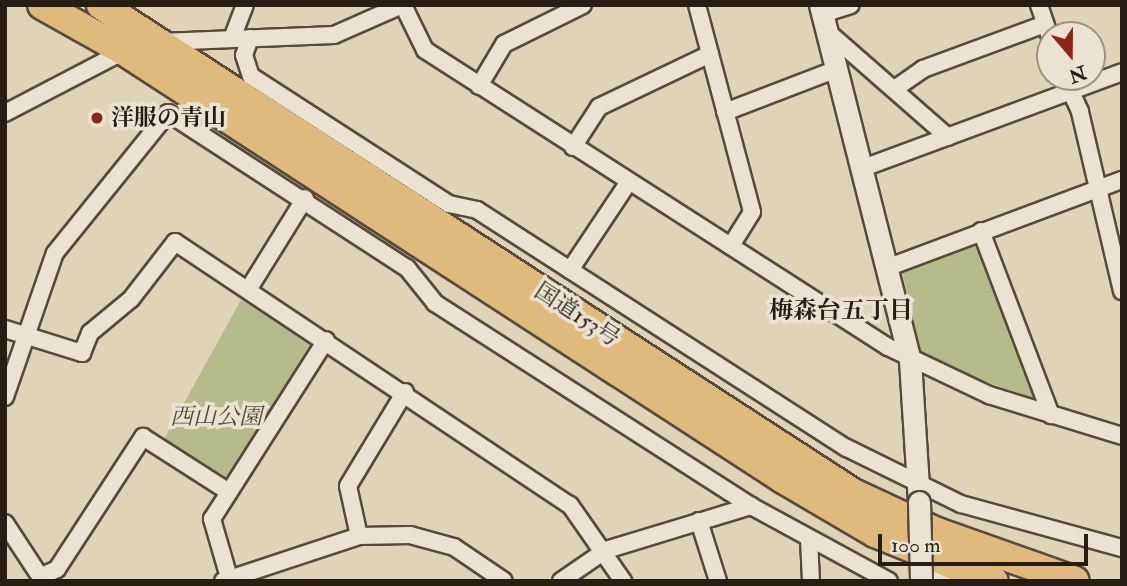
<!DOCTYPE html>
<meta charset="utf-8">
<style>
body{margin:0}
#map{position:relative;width:1127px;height:586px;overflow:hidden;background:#e0d3b8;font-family:"IM FELL Double Pica","Noto Serif JP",serif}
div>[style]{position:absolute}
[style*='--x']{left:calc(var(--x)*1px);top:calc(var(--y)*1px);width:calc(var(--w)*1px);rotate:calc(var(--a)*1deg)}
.green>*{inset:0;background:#b6bb8c;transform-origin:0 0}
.roads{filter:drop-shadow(2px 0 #554a3c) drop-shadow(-2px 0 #554a3c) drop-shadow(0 2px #554a3c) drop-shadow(0 -2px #554a3c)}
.minor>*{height:16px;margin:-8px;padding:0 8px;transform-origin:8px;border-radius:8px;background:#ebe2d1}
.tertiary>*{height:21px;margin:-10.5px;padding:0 10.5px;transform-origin:10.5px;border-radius:10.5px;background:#ebe2d1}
.trunk>*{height:28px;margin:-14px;padding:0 14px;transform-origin:14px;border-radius:14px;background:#e0ba7c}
.bridges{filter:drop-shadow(2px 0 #554a3c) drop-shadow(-2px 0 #554a3c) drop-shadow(0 2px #554a3c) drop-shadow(0 -2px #554a3c)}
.tertiary-bridge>*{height:21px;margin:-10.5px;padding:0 10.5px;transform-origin:10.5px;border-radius:10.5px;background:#ebe2d1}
.dots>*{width:19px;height:19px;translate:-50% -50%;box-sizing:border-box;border:4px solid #ebe2d1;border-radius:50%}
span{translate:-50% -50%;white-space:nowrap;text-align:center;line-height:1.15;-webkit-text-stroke:7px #ebe2d1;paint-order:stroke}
.poi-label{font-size:23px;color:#271d13;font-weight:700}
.left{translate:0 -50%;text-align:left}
.street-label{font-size:23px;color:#271d13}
.park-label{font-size:23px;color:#524c37;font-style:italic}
.neighbourhood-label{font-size:24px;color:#271d13;font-weight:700}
.frame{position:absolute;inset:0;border:7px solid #271d13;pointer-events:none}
.north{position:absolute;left:1036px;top:21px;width:70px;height:70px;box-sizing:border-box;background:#ebe2d1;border:2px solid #9d9385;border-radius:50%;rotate:160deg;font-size:19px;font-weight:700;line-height:28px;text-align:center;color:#271d13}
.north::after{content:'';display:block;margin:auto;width:24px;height:32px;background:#8f2418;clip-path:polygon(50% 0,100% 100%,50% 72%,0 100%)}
.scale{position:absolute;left:878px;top:534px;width:210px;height:32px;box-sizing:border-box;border:4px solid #271d13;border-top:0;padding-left:9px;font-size:21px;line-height:24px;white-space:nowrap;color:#271d13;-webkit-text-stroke:5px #ebe2d1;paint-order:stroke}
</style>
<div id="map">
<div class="green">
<i style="clip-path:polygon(977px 245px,1034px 399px,921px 358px,902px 271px)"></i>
<i style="left:241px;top:300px;width:85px;height:162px;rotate:29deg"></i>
</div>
<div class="roads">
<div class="minor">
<i style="--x:403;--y:5;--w:50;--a:63.9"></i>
<i style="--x:425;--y:50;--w:550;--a:32.68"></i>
<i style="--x:888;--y:347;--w:112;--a:25.4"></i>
<i style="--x:989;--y:395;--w:139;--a:17.1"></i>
<i style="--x:697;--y:5;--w:214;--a:75.1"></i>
<i style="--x:752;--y:212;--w:40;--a:122"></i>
<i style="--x:1039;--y:5;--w:34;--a:71"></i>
<i style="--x:823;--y:14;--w:29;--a:-18"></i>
<i style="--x:829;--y:33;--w:158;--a:41.2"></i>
<i style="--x:233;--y:36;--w:33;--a:-69"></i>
<i style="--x:250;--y:38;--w:18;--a:109"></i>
<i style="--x:244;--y:55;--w:22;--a:72"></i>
<i style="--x:251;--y:76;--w:236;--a:32.9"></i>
<i style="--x:449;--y:204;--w:29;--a:12"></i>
<i style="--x:477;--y:210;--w:440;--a:32.8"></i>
<i style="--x:847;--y:448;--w:127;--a:26.2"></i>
<i style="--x:961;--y:504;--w:167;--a:15.3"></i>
<i style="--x:161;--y:42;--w:173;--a:-2.3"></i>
<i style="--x:334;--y:35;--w:74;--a:-23.8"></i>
<i style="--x:1064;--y:77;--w:38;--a:65"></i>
<i style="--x:1080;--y:112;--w:184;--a:76.8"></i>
<i style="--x:479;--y:86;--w:49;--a:-59.2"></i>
<i style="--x:504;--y:44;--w:88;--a:-26.3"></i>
<i style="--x:896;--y:88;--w:33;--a:-35"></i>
<i style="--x:923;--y:69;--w:130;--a:-20.2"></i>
<i style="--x:725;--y:112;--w:120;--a:-21"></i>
<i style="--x:5;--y:113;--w:134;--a:-27.5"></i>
<i style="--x:573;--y:147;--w:48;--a:-57"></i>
<i style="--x:599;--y:107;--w:123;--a:-25.5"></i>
<i style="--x:863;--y:168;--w:276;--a:-20.3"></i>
<i style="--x:981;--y:231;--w:197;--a:69.2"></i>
<i style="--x:889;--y:267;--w:249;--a:-20.5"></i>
<i style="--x:570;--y:270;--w:105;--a:-56.3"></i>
<i style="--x:248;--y:290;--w:108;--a:-58.2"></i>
<i style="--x:5;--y:329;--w:81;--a:17.3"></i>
<i style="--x:82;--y:353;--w:22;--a:-68"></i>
<i style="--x:90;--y:333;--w:53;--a:-39.7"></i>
<i style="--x:131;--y:299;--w:72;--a:-52.3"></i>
<i style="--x:175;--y:242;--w:475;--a:33.7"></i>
<i style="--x:570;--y:505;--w:93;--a:55.1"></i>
<i style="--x:5;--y:397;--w:152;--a:-70.9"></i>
<i style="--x:55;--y:253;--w:180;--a:-51.1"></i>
<i style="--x:168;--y:113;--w:285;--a:33"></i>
<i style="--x:407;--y:268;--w:45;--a:51.3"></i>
<i style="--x:435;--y:303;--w:376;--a:32.7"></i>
<i style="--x:751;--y:506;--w:157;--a:28.5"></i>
<i style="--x:699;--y:521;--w:63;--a:72.4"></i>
<i style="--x:5;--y:523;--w:69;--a:56.8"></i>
<i style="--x:359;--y:536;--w:51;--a:-102.4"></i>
<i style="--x:348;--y:486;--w:110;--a:-58.8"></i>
<i style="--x:809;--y:539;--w:42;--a:87.3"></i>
<i style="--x:918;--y:561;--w:36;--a:34"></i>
<i style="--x:40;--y:577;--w:19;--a:-25"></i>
<i style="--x:57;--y:569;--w:158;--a:-56.9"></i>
<i style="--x:143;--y:437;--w:102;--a:32.6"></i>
<i style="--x:223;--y:581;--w:143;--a:-18.3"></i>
<i style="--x:359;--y:536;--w:51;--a:-1.1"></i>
<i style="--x:410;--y:535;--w:46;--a:15.3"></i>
<i style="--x:454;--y:547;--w:60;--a:34.2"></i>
<i style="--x:230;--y:581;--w:65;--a:-106.2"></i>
<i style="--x:212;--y:519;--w:212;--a:-57.5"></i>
<i style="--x:561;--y:581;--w:55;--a:-34.6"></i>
<i style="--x:606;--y:550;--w:152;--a:-16.9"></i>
</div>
<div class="tertiary">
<i style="--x:820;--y:5;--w:366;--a:75.8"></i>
<i style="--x:910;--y:360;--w:142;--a:86.4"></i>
</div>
<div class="trunk">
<i style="--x:42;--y:5;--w:94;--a:29.3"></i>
<i style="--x:124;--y:51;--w:786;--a:33"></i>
<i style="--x:783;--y:479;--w:107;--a:30.4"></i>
<i style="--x:875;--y:533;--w:128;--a:22"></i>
<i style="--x:101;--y:5;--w:896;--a:32.98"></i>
<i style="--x:853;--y:493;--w:93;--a:24.9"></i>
<i style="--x:937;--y:532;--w:146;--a:19.5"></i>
</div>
</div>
<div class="bridges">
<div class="tertiary-bridge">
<i style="--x:919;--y:502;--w:79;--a:88.5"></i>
</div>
</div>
<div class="dots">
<i style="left:97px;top:118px;background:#8f2418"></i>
</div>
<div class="poi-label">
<span class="left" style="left:111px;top:118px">洋服の青山</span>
</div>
<div class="street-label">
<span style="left:577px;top:315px;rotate:33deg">国道153号</span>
</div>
<div class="park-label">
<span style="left:216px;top:417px">西山公園</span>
</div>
<div class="neighbourhood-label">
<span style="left:841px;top:311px">梅森台五丁目</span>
</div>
<div class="frame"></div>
<div class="north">N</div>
<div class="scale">100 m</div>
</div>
